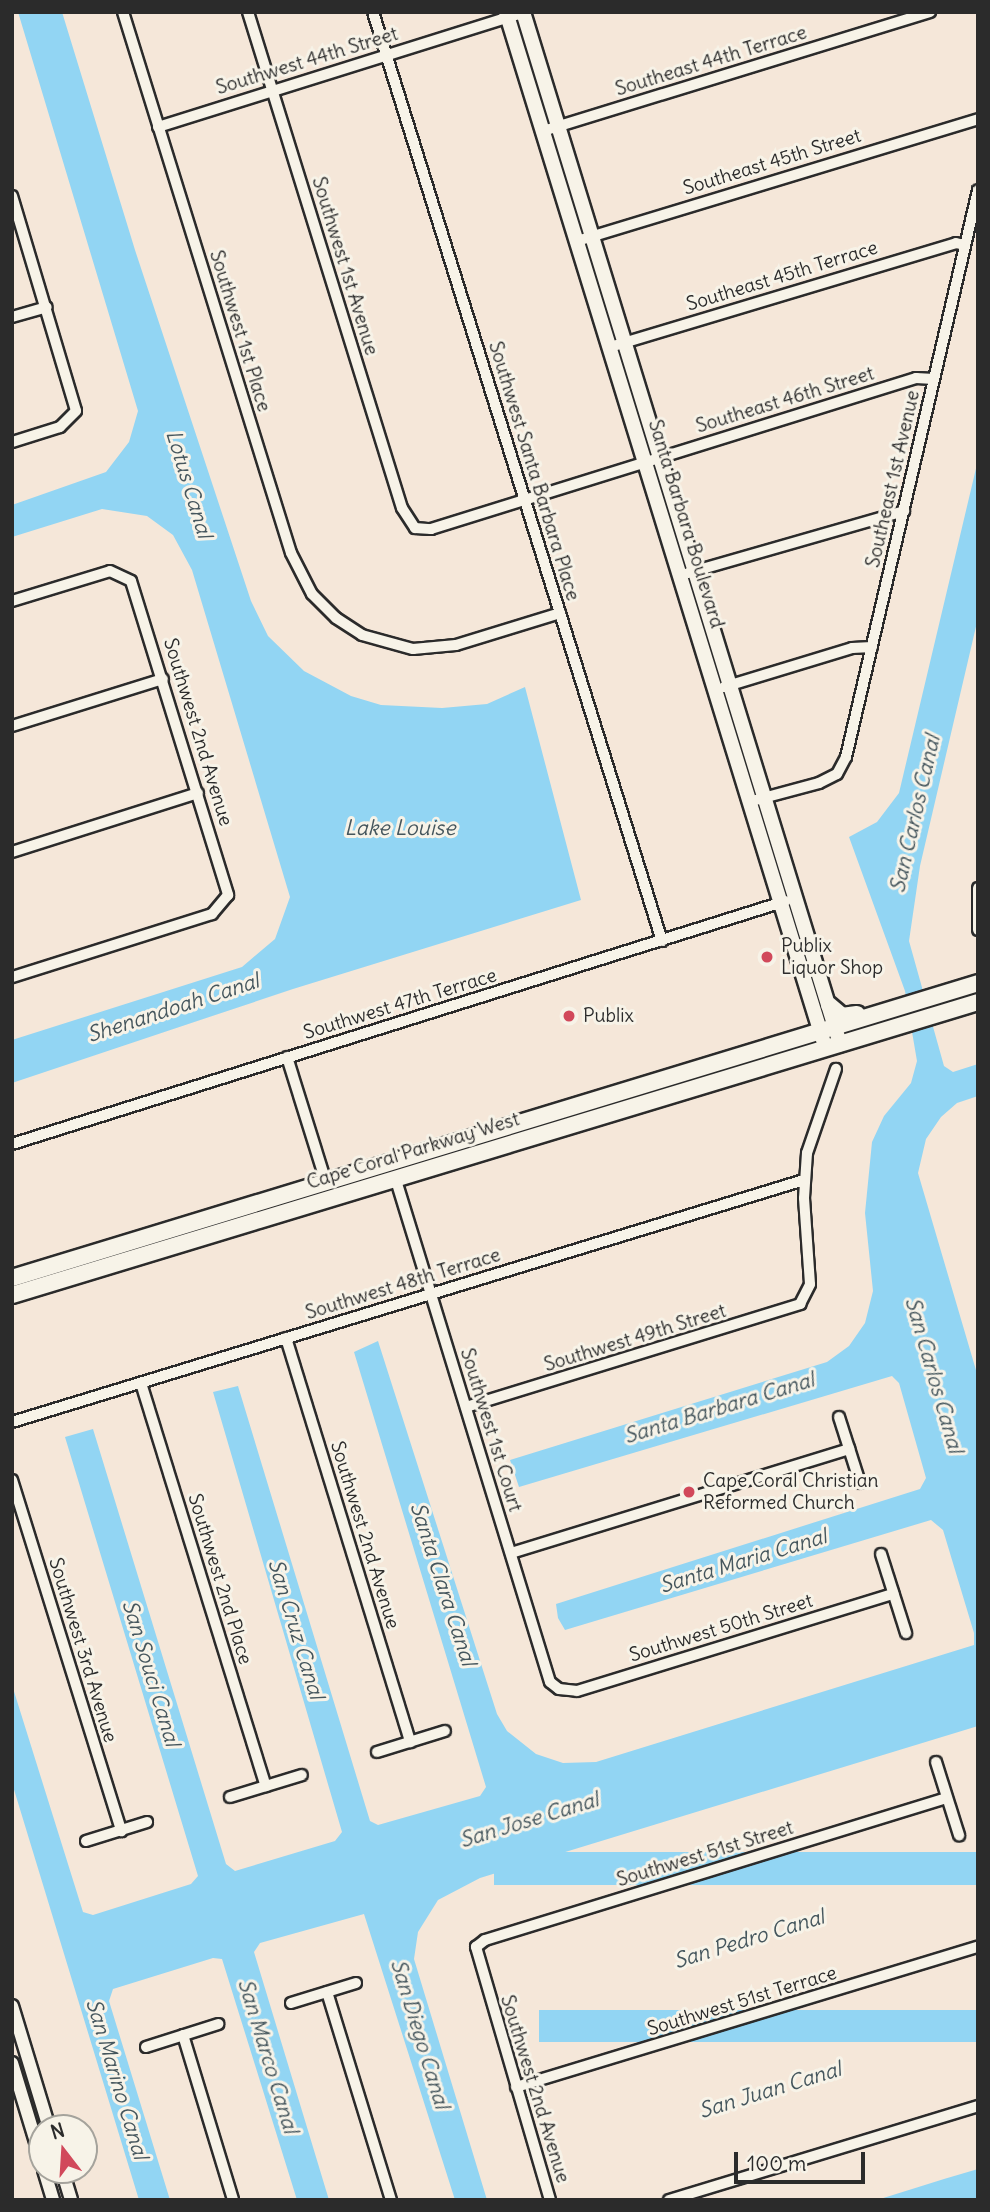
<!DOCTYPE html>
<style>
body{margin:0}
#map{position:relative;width:990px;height:2212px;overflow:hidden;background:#f5e7d9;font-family:Delius,sans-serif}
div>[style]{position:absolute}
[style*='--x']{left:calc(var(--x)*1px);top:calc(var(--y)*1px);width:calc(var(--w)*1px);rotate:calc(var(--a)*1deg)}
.water>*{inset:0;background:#92d5f3;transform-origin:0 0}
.roads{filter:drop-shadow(2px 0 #2b2b2b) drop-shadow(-2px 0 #2b2b2b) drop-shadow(0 2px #2b2b2b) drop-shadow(0 -2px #2b2b2b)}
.minor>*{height:10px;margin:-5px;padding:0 5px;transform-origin:5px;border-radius:5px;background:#f7f3e8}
.tertiary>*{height:12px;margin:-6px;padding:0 6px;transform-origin:6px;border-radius:6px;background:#f7f3e8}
.secondary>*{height:14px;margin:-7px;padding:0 7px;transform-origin:7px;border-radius:7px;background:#f7f3e8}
.primary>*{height:16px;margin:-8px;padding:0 8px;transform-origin:8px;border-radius:8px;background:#f7f3e8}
.dots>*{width:19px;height:19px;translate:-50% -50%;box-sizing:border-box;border:4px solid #f7f3e8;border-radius:50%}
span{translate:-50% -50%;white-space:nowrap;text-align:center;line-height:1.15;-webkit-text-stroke:6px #f7f3e8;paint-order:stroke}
.street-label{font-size:19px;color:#2b2b2b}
.poi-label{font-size:19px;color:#2b2b2b}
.left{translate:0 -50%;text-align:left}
.water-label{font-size:21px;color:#45565d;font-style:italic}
.frame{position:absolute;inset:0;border:14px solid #2b2b2b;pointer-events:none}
.north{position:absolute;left:28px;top:2114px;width:70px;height:70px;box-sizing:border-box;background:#f7f3e8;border:2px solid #a5a39c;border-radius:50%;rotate:343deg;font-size:19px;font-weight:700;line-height:28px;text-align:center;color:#2b2b2b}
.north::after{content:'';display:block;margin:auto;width:24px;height:32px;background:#d1495b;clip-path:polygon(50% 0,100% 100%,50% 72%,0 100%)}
.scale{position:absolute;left:734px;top:2152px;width:131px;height:32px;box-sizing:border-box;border:4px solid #2b2b2b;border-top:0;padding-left:9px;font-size:21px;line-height:24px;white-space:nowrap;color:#2b2b2b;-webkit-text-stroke:5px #f7f3e8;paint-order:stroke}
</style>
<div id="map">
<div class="water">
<i style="clip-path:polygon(18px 12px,62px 12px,135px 250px,251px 601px,268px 636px,304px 671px,351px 696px,381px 705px,442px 708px,487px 704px,525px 687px,581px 900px,293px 989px,12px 1083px,12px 1040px,242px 967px,275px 939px,290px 897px,192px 570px,173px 535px,147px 516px,102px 509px,12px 537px,12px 505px,106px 472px,129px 442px,138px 411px)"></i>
<i style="clip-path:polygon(978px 460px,978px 618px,920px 866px,909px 941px,944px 1066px,953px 1072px,978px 1064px,978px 1096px,957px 1103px,941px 1117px,926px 1139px,918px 1173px,978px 1377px,978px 1726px,480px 1878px,438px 1900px,418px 1932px,414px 1959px,487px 2200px,455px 2200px,364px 1914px,260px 1943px,254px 1952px,329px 2200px,297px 2200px,222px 1959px,213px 1958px,113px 1989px,109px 2001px,170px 2200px,139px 2200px,12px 1783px,12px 1685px,83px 1912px,93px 1915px,191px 1884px,198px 1876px,65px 1437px,93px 1429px,226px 1864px,235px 1871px,335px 1841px,342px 1832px,213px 1392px,238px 1386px,370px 1821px,378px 1825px,480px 1796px,486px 1787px,354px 1352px,378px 1341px,497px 1714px,507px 1731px,536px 1754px,563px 1763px,596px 1762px,974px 1645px,974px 1633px,943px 1530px,931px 1520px,565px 1630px,558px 1618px,556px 1604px,920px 1489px,926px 1478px,899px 1383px,892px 1376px,519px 1487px,510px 1460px,827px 1362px,849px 1346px,865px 1323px,873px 1291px,865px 1213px,872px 1142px,884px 1116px,911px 1083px,917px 1061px,905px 991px,849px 837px,877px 822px,899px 793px)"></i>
<i style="left:978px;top:1852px;width:33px;height:484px;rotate:90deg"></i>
<i style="left:978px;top:2010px;width:32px;height:439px;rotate:90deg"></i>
<i style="clip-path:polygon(978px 2169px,978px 2200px,877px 2200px,944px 2179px)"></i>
</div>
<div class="roads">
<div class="minor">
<i style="--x:123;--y:12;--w:566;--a:72.75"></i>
<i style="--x:291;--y:553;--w:46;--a:62.9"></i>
<i style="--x:312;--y:594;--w:34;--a:45"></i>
<i style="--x:336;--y:618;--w:31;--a:33"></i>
<i style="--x:362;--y:635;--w:53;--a:15.4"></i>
<i style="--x:413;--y:649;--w:43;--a:-5.3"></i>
<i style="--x:456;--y:645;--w:109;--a:-17.1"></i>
<i style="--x:248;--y:12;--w:519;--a:72.75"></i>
<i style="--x:402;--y:508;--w:24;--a:57"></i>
<i style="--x:415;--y:528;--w:16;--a:4"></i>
<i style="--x:431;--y:529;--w:508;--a:-17.29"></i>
<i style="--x:916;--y:378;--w:18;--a:3"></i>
<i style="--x:373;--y:12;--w:973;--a:72.72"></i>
<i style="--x:158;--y:127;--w:385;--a:-17.4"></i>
<i style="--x:543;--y:131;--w:405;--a:-17.1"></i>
<i style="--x:12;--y:196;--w:224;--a:73.4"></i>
<i style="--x:76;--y:411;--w:23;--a:135"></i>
<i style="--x:60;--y:427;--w:50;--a:162.6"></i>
<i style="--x:577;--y:241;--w:419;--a:-16.9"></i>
<i style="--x:12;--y:317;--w:36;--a:-16"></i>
<i style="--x:610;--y:347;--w:361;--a:-16.7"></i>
<i style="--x:956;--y:243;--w:9;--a:13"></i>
<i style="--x:688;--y:573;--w:225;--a:-16"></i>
<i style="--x:12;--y:601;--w:102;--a:-17"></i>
<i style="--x:110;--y:571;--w:23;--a:25"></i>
<i style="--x:131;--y:581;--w:329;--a:72.8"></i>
<i style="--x:228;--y:895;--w:25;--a:130"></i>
<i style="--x:212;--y:914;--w:210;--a:162.5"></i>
<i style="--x:724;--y:687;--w:134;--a:-16.9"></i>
<i style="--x:852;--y:648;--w:20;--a:-3"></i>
<i style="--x:12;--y:726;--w:158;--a:-17.3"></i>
<i style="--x:752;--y:801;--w:69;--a:-15"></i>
<i style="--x:819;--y:783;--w:20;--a:-27"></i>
<i style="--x:837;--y:774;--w:19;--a:-62"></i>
<i style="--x:846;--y:757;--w:582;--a:-76.89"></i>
<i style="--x:12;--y:852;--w:195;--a:-17.6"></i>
<i style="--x:978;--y:888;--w:42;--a:90"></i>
<i style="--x:287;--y:1057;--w:131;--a:72.7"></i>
<i style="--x:12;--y:1144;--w:811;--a:-17.43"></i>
<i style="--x:395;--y:1177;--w:528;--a:72.94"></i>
<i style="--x:550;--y:1682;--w:11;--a:38"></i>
<i style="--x:559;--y:1689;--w:18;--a:6"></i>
<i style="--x:577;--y:1691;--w:331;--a:-17.1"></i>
<i style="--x:286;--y:1338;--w:423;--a:72.9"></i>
<i style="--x:141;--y:1383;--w:422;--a:72.8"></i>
<i style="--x:466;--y:1407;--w:350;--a:-17.1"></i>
<i style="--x:800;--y:1304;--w:22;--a:-63"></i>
<i style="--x:810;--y:1284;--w:86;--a:-94"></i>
<i style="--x:804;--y:1198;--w:45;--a:-86.2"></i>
<i style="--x:807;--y:1153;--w:89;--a:-71"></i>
<i style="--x:839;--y:1417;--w:69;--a:72.3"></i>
<i style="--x:12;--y:1422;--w:828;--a:-16.99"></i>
<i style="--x:12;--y:1480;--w:368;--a:72.7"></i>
<i style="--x:511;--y:1553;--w:354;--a:-17.1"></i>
<i style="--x:881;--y:1554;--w:83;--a:72.4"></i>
<i style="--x:377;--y:1752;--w:71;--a:-17.2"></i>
<i style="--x:936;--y:1762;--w:77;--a:72.5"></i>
<i style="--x:230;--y:1797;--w:75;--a:-17"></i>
<i style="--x:86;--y:1841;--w:64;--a:-17.3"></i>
<i style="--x:327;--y:1992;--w:218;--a:72.9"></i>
<i style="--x:291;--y:2003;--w:68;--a:-17.1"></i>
<i style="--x:183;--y:2035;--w:172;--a:73.1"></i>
<i style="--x:146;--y:2047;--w:76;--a:-17.7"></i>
<i style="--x:516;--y:2087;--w:483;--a:-16.9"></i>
<i style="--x:550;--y:2200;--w:264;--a:-106.3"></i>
<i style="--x:476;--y:1947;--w:11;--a:-38"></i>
<i style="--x:485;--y:1940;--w:483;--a:-17.1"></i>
<i style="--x:669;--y:2200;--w:323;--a:-16.9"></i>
</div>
<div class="tertiary">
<i style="--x:12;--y:2006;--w:127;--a:73.1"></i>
<i style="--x:12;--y:2063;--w:103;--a:73.1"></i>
<i style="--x:44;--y:2170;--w:31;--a:73"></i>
<i style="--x:62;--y:2170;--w:31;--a:73"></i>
</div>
<div class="secondary">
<i style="--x:506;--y:12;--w:1076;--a:72.86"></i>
<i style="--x:523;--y:12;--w:1080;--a:72.92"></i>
</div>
<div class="primary">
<i style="--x:829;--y:1005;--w:17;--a:40"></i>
<i style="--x:842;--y:1016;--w:15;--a:-8"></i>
<i style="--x:12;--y:1278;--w:1010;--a:-16.98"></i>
<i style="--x:12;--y:1295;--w:1009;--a:-16.87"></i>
</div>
</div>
<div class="dots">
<i style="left:767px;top:957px;background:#d1495b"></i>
<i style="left:569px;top:1016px;background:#d1495b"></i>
<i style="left:689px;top:1492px;background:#d1495b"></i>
</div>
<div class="street-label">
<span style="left:307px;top:61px;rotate:-17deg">Southwest 44th Street</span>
<span style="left:711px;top:61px;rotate:-17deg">Southeast 44th Terrace</span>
<span style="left:772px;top:162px;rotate:-17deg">Southeast 45th Street</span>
<span style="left:345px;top:266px;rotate:73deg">Southwest 1st Avenue</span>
<span style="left:782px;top:276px;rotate:-17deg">Southeast 45th Terrace</span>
<span style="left:240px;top:331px;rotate:73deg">Southwest 1st Place</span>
<span style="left:785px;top:400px;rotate:-17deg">Southeast 46th Street</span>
<span style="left:534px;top:471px;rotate:73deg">Southwest Santa Barbara Place</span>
<span style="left:893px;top:479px;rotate:-77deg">Southeast 1st Avenue</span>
<span style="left:686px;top:524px;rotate:73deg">Santa Barbara Boulevard</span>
<span style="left:198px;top:732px;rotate:73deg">Southwest 2nd Avenue</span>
<span style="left:400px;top:1004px;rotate:-17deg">Southwest 47th Terrace</span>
<span style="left:413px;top:1151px;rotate:-17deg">Cape Coral Parkway West</span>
<span style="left:403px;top:1284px;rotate:-17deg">Southwest 48th Terrace</span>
<span style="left:635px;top:1338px;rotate:-17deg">Southwest 49th Street</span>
<span style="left:491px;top:1430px;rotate:73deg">Southwest 1st Court</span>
<span style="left:365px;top:1535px;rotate:73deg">Southwest 2nd Avenue</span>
<span style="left:220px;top:1579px;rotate:73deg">Southwest 2nd Place</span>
<span style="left:721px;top:1628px;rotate:-17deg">Southwest 50th Street</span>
<span style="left:83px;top:1650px;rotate:73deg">Southwest 3rd Avenue</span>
<span style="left:705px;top:1854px;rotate:-17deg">Southwest 51st Street</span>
<span style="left:742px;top:2001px;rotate:-17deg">Southwest 51st Terrace</span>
<span style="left:535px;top:2089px;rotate:73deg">Southwest 2nd Avenue</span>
</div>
<div class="poi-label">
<span class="left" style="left:781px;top:957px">Publix<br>Liquor Shop</span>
<span class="left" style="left:583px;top:1016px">Publix</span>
<span class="left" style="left:703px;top:1492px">Cape Coral Christian<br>Reformed Church</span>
</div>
<div class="water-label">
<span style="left:189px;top:484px;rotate:73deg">Lotus Canal</span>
<span style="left:915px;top:814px;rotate:-77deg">San Carlos Canal</span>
<span style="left:400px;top:828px">Lake Louise</span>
<span style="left:173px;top:1008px;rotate:-18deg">Shenandoah Canal</span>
<span style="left:934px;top:1375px;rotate:74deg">San Carlos Canal</span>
<span style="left:719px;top:1408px;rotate:-17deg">Santa Barbara Canal</span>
<span style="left:743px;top:1561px;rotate:-17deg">Santa Maria Canal</span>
<span style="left:443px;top:1584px;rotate:72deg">Santa Clara Canal</span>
<span style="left:296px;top:1629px;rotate:73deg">San Cruz Canal</span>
<span style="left:151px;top:1673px;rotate:73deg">San Souci Canal</span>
<span style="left:529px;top:1820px;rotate:-17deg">San Jose Canal</span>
<span style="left:749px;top:1939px;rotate:-17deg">San Pedro Canal</span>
<span style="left:420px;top:2034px;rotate:73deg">San Diego Canal</span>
<span style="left:268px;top:2056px;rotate:73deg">San Marco Canal</span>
<span style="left:117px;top:2079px;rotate:73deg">San Marino Canal</span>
<span style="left:770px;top:2090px;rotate:-17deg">San Juan Canal</span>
</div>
<div class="frame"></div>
<div class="north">N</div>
<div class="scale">100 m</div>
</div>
